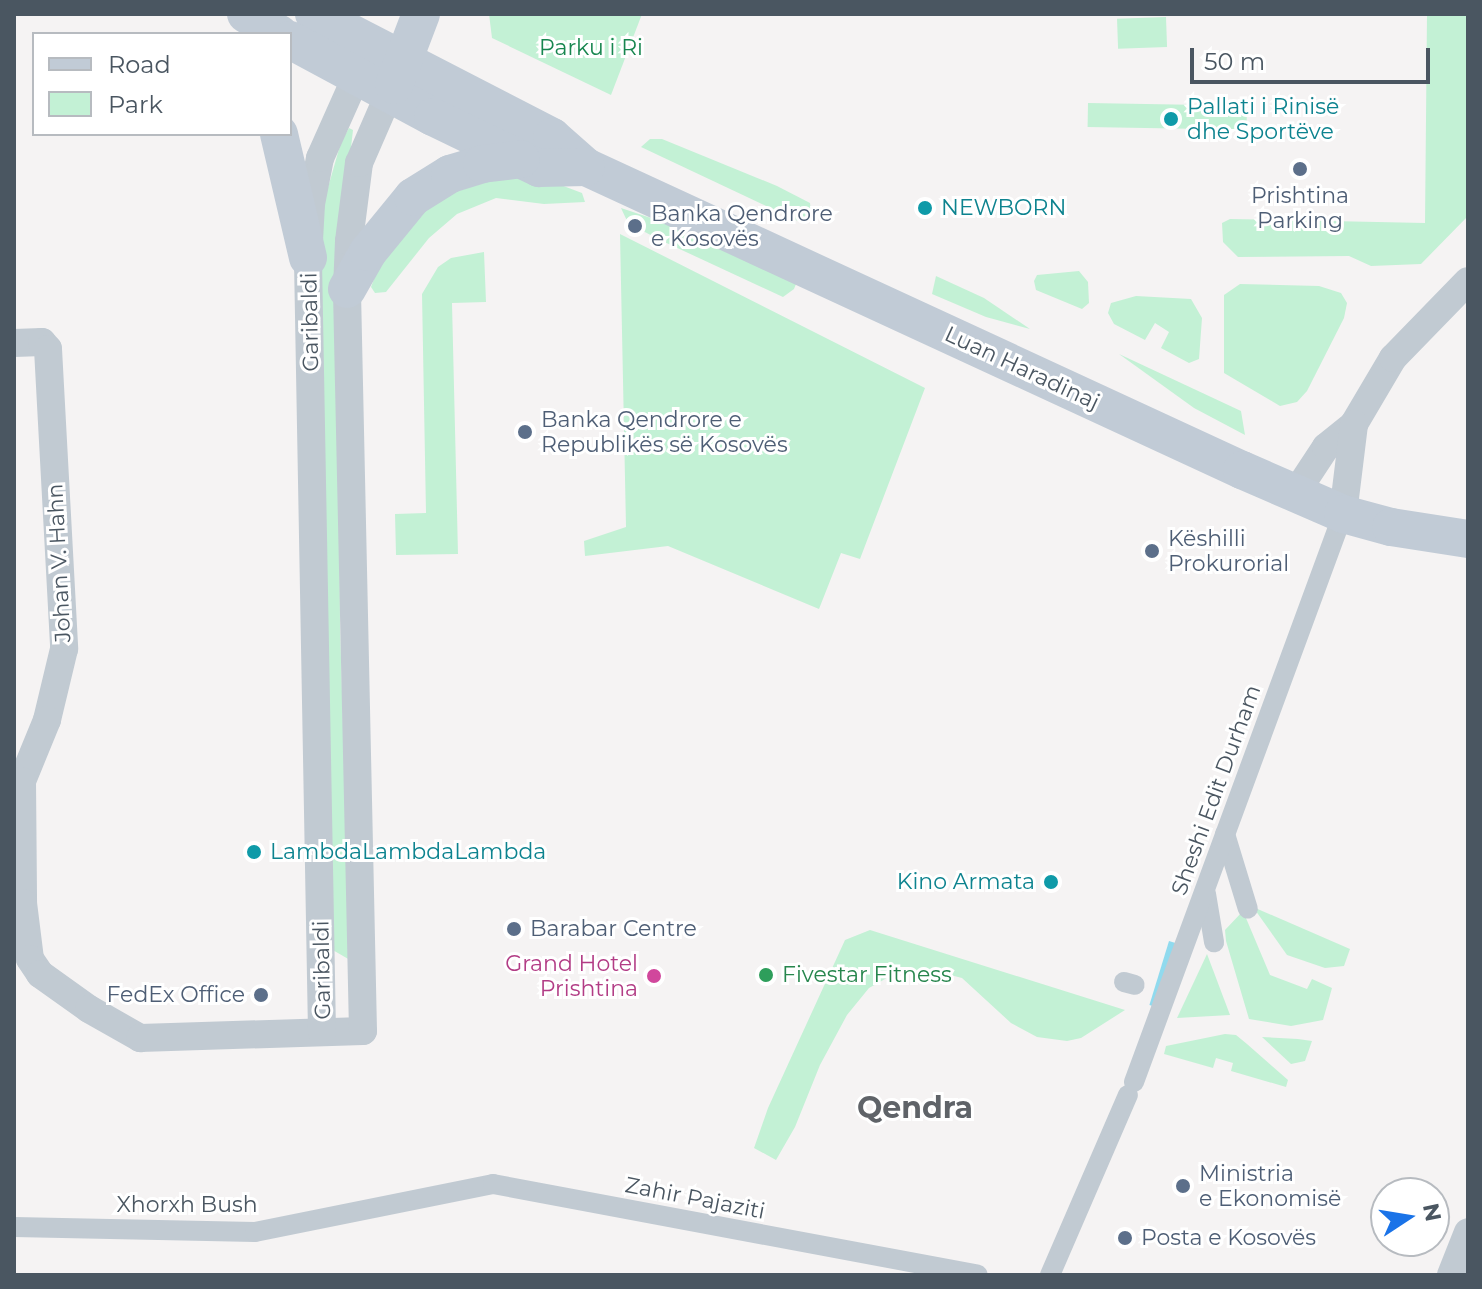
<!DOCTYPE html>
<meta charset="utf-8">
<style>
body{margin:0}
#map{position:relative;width:1482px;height:1289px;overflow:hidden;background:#f5f3f3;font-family:Montserrat,sans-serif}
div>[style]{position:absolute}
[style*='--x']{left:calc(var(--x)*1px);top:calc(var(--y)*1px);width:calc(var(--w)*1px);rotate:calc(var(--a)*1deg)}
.green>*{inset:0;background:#c3f1d5;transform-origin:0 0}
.water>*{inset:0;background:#90daee;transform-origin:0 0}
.pedestrian>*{height:20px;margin:-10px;padding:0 10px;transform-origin:10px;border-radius:10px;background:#c1cad2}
.minor>*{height:28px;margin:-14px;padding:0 14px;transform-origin:14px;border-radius:14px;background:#c1cad2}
.secondary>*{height:38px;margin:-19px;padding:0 19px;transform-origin:19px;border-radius:19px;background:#c1cbd6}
.dots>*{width:22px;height:22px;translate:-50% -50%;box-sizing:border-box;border:4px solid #fff;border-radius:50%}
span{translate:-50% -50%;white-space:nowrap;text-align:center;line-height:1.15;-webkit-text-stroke:6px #fff;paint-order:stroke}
.park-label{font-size:22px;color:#17864f}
.culture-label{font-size:22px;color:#0d838f}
.left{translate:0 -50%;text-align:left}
.right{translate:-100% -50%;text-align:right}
.service-label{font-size:22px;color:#4e5e75}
.street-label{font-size:22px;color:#4a5661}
.hotel-label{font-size:22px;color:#b23c85}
.leisure-label{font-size:22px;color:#27864d}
.district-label{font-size:30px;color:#5f6368;font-weight:700}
.frame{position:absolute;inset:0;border:16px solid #4a5661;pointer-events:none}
.legend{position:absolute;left:32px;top:32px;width:260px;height:104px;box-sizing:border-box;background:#fff;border:2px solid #b7bbc0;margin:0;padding:10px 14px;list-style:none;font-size:24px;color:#4a5661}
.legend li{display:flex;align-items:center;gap:16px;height:40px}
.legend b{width:40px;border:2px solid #b7bbc0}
.north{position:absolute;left:1370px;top:1177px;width:80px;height:80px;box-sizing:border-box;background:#fff;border:2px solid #b7bbc0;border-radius:50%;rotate:78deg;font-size:22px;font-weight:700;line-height:32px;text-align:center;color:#4a5661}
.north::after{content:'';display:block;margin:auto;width:28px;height:36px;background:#1a73e8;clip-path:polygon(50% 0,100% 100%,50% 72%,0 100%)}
.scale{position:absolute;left:1190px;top:48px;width:240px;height:36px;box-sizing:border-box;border:4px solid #4a5661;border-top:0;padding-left:10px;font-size:24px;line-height:28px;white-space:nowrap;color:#4a5661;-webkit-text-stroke:6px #fff;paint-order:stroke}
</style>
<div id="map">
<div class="green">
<i style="clip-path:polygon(489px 14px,642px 14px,611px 95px,492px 38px)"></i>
<i style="clip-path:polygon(1427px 14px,1468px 14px,1468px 216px,1421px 264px,1371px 266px,1349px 256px,1238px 257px,1223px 242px,1222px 223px,1230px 219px,1425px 223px)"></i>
<i style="left:1166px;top:17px;width:30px;height:49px;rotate:88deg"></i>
<i style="left:1088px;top:103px;width:159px;height:24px;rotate:1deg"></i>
<i style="clip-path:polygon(349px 128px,353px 130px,343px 218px,339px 349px,340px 625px,350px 960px,331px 949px,319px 219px,341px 142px)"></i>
<i style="clip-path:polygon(650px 139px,662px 139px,777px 186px,810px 203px,812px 220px,802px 223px,641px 147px)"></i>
<i style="clip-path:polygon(481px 175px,537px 176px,582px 193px,585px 202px,544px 204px,496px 198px,457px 214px,429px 238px,386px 292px,375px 293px,371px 287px,389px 240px,419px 208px)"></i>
<i style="clip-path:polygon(621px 208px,675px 226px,796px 284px,794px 289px,783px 297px,658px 239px,628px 223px)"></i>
<i style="clip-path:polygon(620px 234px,925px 388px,860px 559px,841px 553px,819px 609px,668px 546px,585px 556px,584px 541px,626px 527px)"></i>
<i style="clip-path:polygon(484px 252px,486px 302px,452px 303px,458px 554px,396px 555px,395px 514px,426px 513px,422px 294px,438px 267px,451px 258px)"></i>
<i style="clip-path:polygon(1079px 271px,1088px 282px,1089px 303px,1082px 309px,1036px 290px,1034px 281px,1037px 275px)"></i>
<i style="clip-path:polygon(936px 276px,984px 298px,1030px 329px,986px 317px,932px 294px)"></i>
<i style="clip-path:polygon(1240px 284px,1319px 286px,1341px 293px,1347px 303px,1344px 318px,1307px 391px,1297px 402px,1280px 406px,1224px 373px,1224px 295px)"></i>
<i style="clip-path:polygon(1136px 296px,1191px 299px,1202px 318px,1199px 359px,1189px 363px,1161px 348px,1169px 332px,1155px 323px,1145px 340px,1114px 324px,1108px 313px,1111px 303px)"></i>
<i style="clip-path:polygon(1119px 354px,1241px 411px,1245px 435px,1194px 408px)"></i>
<i style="clip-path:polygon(1253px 907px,1350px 949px,1344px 966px,1325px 968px,1287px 955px)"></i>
<i style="clip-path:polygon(1243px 911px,1270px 975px,1307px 989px,1312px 979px,1332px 988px,1323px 1020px,1291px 1026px,1249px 1019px,1226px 941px,1225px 930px)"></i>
<i style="clip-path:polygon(870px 930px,1125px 1010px,1081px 1038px,1067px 1041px,1037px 1037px,1011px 1023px,962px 978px,927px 969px,894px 974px,869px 988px,847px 1015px,820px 1065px,795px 1127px,776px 1160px,754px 1148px,768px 1108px,845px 940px)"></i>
<i style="clip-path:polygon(1207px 954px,1230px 1015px,1177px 1018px)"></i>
<i style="clip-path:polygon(1225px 1034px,1236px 1035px,1247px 1044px,1288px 1080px,1286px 1087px,1231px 1071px,1233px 1063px,1216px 1058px,1213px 1068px,1164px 1054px,1166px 1046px)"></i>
<i style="clip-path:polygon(1262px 1037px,1298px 1039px,1312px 1041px,1305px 1061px,1291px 1064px)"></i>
</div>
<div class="water">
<i style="left:1169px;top:941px;width:10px;height:67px;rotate:17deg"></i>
</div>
<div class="pedestrian">
<i style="--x:1225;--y:834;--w:78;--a:73"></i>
<i style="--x:1206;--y:894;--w:49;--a:80.5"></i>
<i style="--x:1124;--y:982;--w:11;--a:15"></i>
<i style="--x:1134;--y:1082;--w:605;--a:-69.8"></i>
<i style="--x:14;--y:1227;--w:241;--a:1.2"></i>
<i style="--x:255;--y:1232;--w:243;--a:-11.4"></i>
<i style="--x:493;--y:1184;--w:493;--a:10.6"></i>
<i style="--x:1050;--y:1275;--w:196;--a:-66.6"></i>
</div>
<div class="minor">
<i style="--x:14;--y:343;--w:28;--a:-2"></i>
<i style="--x:42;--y:342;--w:9;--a:49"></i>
<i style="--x:48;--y:349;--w:300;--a:86.9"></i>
<i style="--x:64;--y:649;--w:73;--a:103.5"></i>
<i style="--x:47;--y:720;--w:66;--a:112.3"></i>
<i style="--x:22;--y:781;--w:122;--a:89.5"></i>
<i style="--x:23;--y:903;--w:56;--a:82.9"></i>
<i style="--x:30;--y:959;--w:18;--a:56"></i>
<i style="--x:40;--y:974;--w:60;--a:35.5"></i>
<i style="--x:89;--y:1009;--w:59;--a:29.6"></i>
<i style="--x:140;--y:1038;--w:223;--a:-1.8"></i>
<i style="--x:363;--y:1031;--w:742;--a:-91.24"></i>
<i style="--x:347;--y:289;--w:48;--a:-87.6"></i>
<i style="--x:349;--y:241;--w:79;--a:-82.7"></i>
<i style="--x:359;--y:163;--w:75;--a:-66.5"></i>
<i style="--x:1295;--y:494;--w:56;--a:-56.6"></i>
<i style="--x:1326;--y:447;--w:36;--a:-39"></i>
<i style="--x:1354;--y:424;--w:77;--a:-59.4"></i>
<i style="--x:1393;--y:358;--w:107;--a:-45.8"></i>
<i style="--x:1343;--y:514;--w:91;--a:-83"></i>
<i style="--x:322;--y:1032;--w:774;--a:-91.04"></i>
<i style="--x:308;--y:258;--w:54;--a:-86.8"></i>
<i style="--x:311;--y:204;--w:47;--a:-78.9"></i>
<i style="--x:320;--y:158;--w:89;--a:-66"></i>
<i style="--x:1451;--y:1275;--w:46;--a:-68.4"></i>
</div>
<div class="secondary">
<i style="--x:246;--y:14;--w:39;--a:31"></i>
<i style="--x:314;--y:14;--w:268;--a:27.3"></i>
<i style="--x:552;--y:137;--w:45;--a:41.4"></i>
<i style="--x:586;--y:167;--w:723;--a:24.79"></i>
<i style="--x:1242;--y:470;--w:110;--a:23.5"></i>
<i style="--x:1343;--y:514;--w:50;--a:15.2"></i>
<i style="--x:1391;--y:527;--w:78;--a:8.9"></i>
<i style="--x:290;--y:40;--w:162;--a:28.3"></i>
<i style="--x:433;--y:117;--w:118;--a:25.7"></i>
<i style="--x:539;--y:168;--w:47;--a:-1.2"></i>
<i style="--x:394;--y:85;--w:76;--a:-69.2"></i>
<i style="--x:279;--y:134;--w:127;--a:76.8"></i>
<i style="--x:347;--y:289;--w:43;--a:-60.4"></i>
<i style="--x:368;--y:252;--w:71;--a:-50.7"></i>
<i style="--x:413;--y:197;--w:44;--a:-31.9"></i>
<i style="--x:450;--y:174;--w:34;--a:-17"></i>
<i style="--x:482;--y:164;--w:39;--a:-7"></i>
</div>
<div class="dots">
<i style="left:1171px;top:119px;background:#0f9aa8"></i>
<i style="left:1300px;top:169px;background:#5c6f8a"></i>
<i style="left:925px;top:208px;background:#0f9aa8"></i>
<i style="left:635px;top:226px;background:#5c6f8a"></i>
<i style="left:525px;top:432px;background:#5c6f8a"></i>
<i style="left:1152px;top:551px;background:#5c6f8a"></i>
<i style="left:254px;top:852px;background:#0f9aa8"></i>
<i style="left:1051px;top:882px;background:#0f9aa8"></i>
<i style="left:514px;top:929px;background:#5c6f8a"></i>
<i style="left:766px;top:975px;background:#2e9e5b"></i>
<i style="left:654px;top:976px;background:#d1479c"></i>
<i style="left:261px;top:995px;background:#5c6f8a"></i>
<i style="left:1183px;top:1186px;background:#5c6f8a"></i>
<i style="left:1125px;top:1238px;background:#5c6f8a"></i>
</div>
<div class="park-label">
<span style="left:591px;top:48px">Parku i Ri</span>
</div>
<div class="culture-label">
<span class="left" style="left:1187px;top:119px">Pallati i Rinisë<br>dhe Sportëve</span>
<span class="left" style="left:941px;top:208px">NEWBORN</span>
<span class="left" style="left:270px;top:852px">LambdaLambdaLambda</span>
<span class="right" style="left:1035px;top:882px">Kino Armata</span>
</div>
<div class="service-label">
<span style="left:1300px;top:208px">Prishtina<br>Parking</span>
<span class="left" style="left:651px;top:226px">Banka Qendrore<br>e Kosovës</span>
<span class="left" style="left:541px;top:432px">Banka Qendrore e<br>Republikës së Kosovës</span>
<span class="left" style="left:1168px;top:551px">Këshilli<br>Prokurorial</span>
<span class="left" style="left:530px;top:929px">Barabar Centre</span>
<span class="right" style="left:245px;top:995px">FedEx Office</span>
<span class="left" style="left:1199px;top:1186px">Ministria<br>e Ekonomisë</span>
<span class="left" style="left:1141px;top:1238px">Posta e Kosovës</span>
</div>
<div class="street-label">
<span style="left:310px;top:322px;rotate:-91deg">Garibaldi</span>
<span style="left:1022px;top:368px;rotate:25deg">Luan Haradinaj</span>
<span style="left:59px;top:563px;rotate:-93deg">Johan V. Hahn</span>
<span style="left:1216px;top:790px;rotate:-70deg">Sheshi Edit Durham</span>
<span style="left:322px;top:970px;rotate:-91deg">Garibaldi</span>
<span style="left:695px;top:1198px;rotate:11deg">Zahir Pajaziti</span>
<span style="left:187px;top:1205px">Xhorxh Bush</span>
</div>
<div class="hotel-label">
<span class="right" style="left:638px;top:976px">Grand Hotel<br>Prishtina</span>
</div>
<div class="leisure-label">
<span class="left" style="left:782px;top:975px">Fivestar Fitness</span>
</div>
<div class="district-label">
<span style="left:915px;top:1108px">Qendra</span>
</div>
<div class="frame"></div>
<ul class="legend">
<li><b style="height:10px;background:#c1cbd6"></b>Road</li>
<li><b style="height:22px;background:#c3f1d5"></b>Park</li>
</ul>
<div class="north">N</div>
<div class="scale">50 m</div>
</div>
